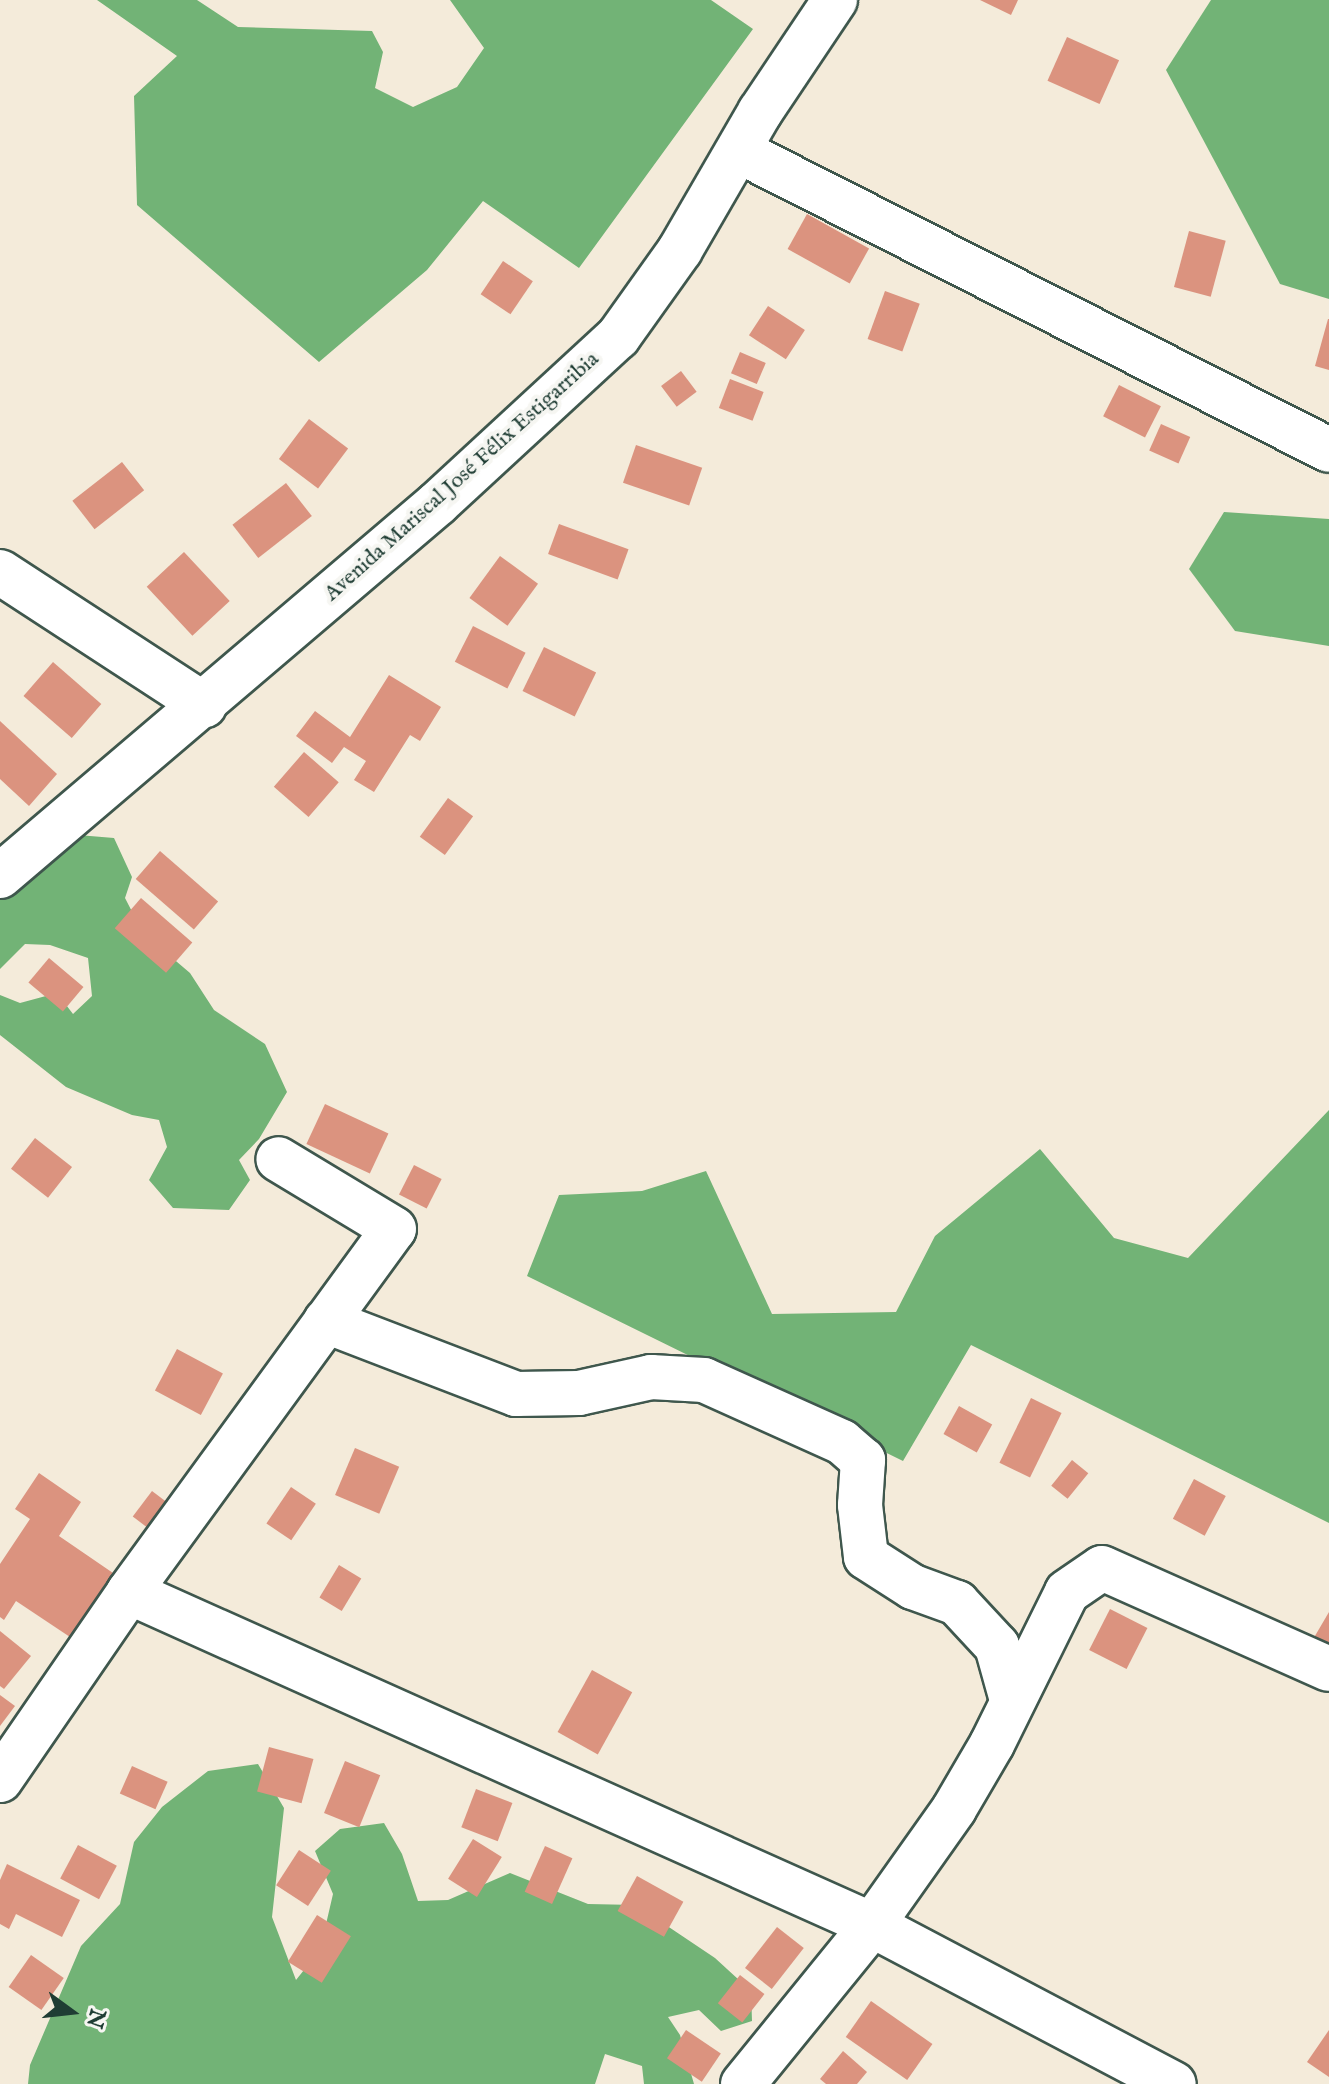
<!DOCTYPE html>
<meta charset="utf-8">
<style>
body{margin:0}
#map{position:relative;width:1329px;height:2084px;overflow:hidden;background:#f4ebda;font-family:"IM FELL English",serif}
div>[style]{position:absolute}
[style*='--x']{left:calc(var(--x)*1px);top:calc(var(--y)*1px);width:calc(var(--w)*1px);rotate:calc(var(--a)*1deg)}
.forest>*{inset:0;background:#72b376}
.building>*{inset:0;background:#db937f;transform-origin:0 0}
.roads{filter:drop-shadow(2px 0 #3f574d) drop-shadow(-2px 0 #3f574d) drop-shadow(0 2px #3f574d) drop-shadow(0 -2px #3f574d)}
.minor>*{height:44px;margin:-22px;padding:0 22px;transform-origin:22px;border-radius:22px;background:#fff}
.major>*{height:44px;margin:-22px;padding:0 22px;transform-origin:22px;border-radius:22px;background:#fff}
span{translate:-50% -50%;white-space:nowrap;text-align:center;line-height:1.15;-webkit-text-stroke:8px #f6f6f2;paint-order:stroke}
.street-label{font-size:22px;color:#1f3d34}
.north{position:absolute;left:32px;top:1972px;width:80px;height:80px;-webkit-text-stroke:6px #f6f6f2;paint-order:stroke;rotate:105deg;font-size:22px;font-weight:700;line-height:32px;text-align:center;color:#1f3d34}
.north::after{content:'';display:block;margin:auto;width:28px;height:36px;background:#1f3d34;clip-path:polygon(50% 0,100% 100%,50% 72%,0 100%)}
</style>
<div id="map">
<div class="forest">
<i style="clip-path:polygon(97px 0,197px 0,238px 27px,372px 31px,383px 52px,375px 88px,413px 107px,457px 87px,484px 48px,450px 0,711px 0,753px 29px,579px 268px,483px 201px,427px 270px,319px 362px,137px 205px,134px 96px,177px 56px)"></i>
<i style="clip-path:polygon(1211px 0,1329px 0,1329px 299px,1280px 284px,1166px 70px)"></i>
<i style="clip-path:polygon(1224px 512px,1329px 519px,1329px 646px,1235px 631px,1189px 569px)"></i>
<i style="clip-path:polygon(78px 835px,114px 838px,132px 877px,125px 898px,143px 933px,190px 973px,214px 1010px,265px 1044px,287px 1092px,259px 1139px,239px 1160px,250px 1180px,229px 1210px,173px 1208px,149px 1180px,167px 1147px,159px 1120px,132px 1115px,66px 1087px,0 1035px,0 995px,20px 1003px,57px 993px,73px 1014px,92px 996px,88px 958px,50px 945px,25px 944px,0 969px,0 896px)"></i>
<i style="clip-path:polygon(1329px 1110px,1329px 1523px,971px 1345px,903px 1461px,527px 1276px,559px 1195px,642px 1191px,706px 1171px,772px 1314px,896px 1312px,935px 1236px,1040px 1149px,1114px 1238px,1188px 1258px)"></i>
<i style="clip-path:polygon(258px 1764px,284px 1808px,272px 1917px,296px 1980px,320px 1950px,333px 1894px,315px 1851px,340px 1829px,384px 1823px,402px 1854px,418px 1901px,448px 1900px,510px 1873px,588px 1904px,636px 1905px,715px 1958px,751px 1991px,752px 2021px,721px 2031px,699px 2010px,668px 2017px,680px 2035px,694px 2084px,644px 2084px,642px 2066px,605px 2054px,595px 2084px,28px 2084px,30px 2065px,81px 1946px,120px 1904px,134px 1842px,162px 1807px,208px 1771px)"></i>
</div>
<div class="building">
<i style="clip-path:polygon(980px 0,1018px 0,1011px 15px)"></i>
<i style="left:1067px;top:37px;width:57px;height:48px;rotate:24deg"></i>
<i style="left:807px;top:214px;width:71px;height:40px;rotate:29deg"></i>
<i style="left:1189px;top:231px;width:38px;height:58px;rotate:15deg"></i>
<i style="left:503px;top:261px;width:36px;height:40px;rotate:34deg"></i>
<i style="left:885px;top:291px;width:37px;height:51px;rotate:20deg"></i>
<i style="left:768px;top:306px;width:44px;height:35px;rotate:33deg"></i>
<i style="clip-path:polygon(1328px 319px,1329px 319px,1329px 370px,1315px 366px)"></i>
<i style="left:740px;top:352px;width:28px;height:23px;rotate:23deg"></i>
<i style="left:681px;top:371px;width:26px;height:25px;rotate:53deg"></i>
<i style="left:730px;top:379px;width:36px;height:31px;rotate:21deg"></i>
<i style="left:1119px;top:385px;width:47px;height:35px;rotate:27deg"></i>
<i style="left:309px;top:419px;width:49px;height:50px;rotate:37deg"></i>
<i style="left:1161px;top:424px;width:32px;height:29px;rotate:24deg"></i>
<i style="left:636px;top:445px;width:70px;height:40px;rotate:19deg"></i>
<i style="left:122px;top:462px;width:36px;height:63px;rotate:52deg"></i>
<i style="left:286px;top:483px;width:42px;height:68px;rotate:52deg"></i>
<i style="left:559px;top:524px;width:74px;height:32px;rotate:20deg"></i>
<i style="left:184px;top:552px;width:67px;height:51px;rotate:47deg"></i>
<i style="left:500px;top:556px;width:47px;height:52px;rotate:36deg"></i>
<i style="left:473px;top:626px;width:59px;height:40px;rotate:27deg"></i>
<i style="left:544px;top:647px;width:58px;height:49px;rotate:26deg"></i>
<i style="left:53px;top:662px;width:64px;height:45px;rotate:41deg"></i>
<i style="clip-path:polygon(389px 675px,441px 707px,420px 741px,410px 735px,374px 792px,354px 780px,366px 761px,344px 747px,332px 763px,296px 736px,315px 711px,350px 737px)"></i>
<i style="clip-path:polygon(0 721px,57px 774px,29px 806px,0 779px)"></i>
<i style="left:304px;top:752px;width:46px;height:46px;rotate:41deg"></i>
<i style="left:448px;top:798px;width:31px;height:48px;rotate:36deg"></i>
<i style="left:160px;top:851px;width:77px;height:37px;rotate:41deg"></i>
<i style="left:141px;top:898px;width:68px;height:40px;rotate:41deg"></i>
<i style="left:49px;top:958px;width:45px;height:32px;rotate:40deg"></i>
<i style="left:325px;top:1104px;width:70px;height:44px;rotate:25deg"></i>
<i style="left:35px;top:1138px;width:47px;height:39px;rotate:38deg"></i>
<i style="left:414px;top:1165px;width:31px;height:33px;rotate:27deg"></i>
<i style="left:177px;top:1349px;width:52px;height:47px;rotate:28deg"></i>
<i style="left:1031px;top:1398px;width:34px;height:72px;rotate:26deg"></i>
<i style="left:959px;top:1406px;width:38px;height:32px;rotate:29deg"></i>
<i style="left:355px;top:1448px;width:48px;height:51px;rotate:23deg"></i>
<i style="left:1072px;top:1460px;width:21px;height:33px;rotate:39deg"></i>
<i style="clip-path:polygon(39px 1473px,81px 1502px,59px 1536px,113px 1573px,70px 1637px,16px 1601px,4px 1620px,0 1617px,0 1564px,30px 1519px,15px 1509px)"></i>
<i style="left:1194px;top:1479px;width:36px;height:45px;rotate:28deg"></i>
<i style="left:291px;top:1487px;width:30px;height:44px;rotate:34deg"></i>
<i style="left:152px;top:1491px;width:34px;height:32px;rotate:37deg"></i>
<i style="left:339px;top:1565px;width:26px;height:38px;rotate:31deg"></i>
<i style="left:1110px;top:1609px;width:42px;height:46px;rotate:27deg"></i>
<i style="clip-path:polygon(1329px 1612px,1329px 1651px,1312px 1641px)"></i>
<i style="clip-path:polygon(0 1631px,31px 1656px,4px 1689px,0 1686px)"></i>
<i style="left:592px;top:1670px;width:46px;height:71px;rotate:29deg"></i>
<i style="clip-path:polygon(0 1695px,15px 1706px,0 1726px)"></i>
<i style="left:269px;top:1747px;width:46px;height:46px;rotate:15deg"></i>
<i style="left:345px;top:1761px;width:38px;height:56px;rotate:22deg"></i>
<i style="left:132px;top:1766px;width:39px;height:30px;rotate:24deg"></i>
<i style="left:476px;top:1789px;width:39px;height:41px;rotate:21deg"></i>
<i style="left:473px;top:1839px;width:34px;height:47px;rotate:32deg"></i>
<i style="left:78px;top:1845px;width:44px;height:38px;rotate:28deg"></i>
<i style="left:545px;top:1846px;width:30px;height:50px;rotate:24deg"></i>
<i style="left:299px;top:1850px;width:38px;height:42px;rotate:33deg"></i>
<i style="clip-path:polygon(7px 1864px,80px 1900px,62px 1937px,16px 1914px,9px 1929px,0 1924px,0 1880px)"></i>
<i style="left:637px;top:1876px;width:53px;height:40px;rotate:29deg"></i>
<i style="left:317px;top:1915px;width:40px;height:55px;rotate:32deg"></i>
<i style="left:777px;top:1927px;width:34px;height:52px;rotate:38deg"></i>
<i style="left:31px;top:1955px;width:40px;height:39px;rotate:35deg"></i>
<i style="left:740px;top:1975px;width:31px;height:36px;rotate:38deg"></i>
<i style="left:871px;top:2001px;width:75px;height:44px;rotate:35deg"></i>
<i style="left:686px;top:2030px;width:42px;height:34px;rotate:34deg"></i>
<i style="clip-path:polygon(1329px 2030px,1329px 2077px,1307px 2062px)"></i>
<i style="clip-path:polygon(843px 2051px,867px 2072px,857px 2084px,826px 2084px,820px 2079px)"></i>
</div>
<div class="roads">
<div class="minor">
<i style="--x:739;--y:151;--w:661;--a:26.87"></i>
<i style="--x:0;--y:572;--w:244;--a:33.1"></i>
<i style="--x:326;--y:1321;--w:204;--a:21"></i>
<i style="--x:516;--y:1394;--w:63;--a:-0.9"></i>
<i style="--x:579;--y:1393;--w:74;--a:-12.5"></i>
<i style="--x:651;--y:1377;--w:53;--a:3.2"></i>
<i style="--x:704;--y:1380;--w:151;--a:24.2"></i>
<i style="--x:842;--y:1442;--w:28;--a:41"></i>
<i style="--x:863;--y:1460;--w:45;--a:93.8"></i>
<i style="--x:860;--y:1505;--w:52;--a:83.4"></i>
<i style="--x:866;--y:1557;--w:56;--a:32.6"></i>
<i style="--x:913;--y:1587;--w:47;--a:20"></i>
<i style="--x:957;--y:1603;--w:59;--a:47.1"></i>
<i style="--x:997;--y:1646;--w:56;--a:74.5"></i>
<i style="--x:129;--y:1592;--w:814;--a:24.14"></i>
<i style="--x:872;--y:1925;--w:341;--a:27.8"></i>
<i style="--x:0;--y:1780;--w:228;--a:-55.5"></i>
<i style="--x:129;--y:1592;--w:449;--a:-53.9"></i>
<i style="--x:394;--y:1229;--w:135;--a:-148.9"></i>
<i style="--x:743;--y:2084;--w:205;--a:-50.9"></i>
<i style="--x:872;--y:1925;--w:142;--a:-54.7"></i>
<i style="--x:954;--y:1809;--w:75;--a:-59.7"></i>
<i style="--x:992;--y:1744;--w:169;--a:-63.7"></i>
<i style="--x:1067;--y:1592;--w:42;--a:-34.4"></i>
<i style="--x:1102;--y:1568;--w:248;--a:24"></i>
</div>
<div class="major">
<i style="--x:0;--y:876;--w:575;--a:-40.42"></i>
<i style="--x:438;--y:503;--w:245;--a:-42.7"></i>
<i style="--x:618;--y:337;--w:107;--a:-54.5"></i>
<i style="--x:680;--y:250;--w:160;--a:-59.9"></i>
<i style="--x:760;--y:112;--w:135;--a:-56.2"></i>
</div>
</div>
<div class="street-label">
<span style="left:462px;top:477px;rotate:-42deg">Avenida Mariscal José Félix Estigarribia</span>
</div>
<div class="north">N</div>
</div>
